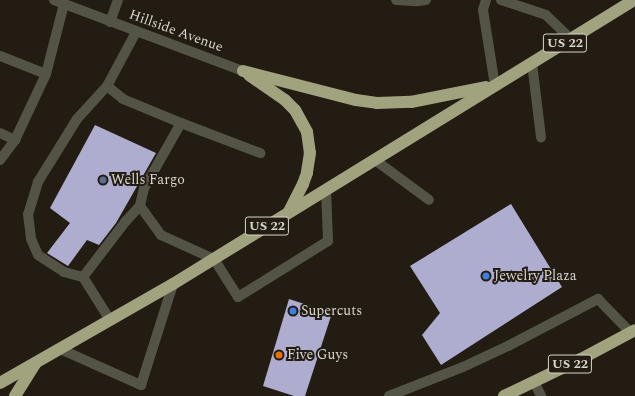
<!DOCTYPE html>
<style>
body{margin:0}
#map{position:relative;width:635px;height:396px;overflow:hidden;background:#221c13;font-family:Spectral,serif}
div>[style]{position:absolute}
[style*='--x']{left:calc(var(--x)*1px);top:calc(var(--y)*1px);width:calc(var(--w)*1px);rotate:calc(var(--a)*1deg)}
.building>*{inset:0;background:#aeaccf}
.minor>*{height:10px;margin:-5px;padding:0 5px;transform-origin:5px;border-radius:5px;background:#545446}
.highway>*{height:12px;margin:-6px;padding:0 6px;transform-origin:6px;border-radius:6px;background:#a1a27e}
.dots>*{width:11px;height:11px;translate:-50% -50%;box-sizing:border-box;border:2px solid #221c13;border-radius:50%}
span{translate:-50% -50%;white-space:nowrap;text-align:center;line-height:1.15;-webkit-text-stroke:4px #221c13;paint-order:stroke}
.shield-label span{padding:1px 3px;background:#221c13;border:1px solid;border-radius:3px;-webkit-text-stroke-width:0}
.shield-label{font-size:13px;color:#dad6d0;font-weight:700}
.street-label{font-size:14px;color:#dad6d0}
.poi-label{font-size:14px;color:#dad6d0}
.left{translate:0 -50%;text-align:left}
</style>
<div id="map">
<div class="building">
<i style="clip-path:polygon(95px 125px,156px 153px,116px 223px,99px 245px,87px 240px,68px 266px,47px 253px,70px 223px,50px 208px)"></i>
<i style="clip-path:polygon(511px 204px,562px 287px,441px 365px,422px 335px,440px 313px,410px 266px)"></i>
<i style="clip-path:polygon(289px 299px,332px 313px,305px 396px,294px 396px,263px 386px)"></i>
</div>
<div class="minor">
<i style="--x:54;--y:0;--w:202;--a:20.6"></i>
<i style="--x:396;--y:0;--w:22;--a:3"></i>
<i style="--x:418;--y:1;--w:8;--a:-7"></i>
<i style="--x:486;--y:0;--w:10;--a:107"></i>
<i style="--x:483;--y:10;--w:77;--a:81"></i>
<i style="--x:501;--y:0;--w:47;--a:18.4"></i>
<i style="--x:546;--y:15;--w:35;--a:44"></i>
<i style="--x:110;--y:22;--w:23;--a:-70"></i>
<i style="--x:136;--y:32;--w:61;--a:118.2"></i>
<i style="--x:107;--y:86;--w:21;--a:39"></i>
<i style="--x:123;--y:99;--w:63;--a:22.5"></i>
<i style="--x:181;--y:123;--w:85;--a:20.8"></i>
<i style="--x:0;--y:56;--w:49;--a:21.4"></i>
<i style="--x:532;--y:63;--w:75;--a:83.1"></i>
<i style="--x:107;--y:86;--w:45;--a:132.3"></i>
<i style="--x:77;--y:119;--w:74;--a:121.8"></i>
<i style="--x:38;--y:182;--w:34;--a:107"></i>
<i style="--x:28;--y:214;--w:25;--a:83"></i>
<i style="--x:31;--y:239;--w:17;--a:66"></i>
<i style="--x:38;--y:255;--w:31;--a:33"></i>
<i style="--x:64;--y:272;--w:20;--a:15"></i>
<i style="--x:83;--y:277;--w:51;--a:57.9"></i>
<i style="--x:181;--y:123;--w:75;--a:119.6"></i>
<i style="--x:144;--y:188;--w:18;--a:103"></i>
<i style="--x:140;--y:206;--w:36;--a:54"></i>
<i style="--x:161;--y:235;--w:58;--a:24.4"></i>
<i style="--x:214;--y:259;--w:45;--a:57.7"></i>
<i style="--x:238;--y:297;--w:106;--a:-31.9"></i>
<i style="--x:328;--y:241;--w:51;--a:-92.2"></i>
<i style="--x:0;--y:133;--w:17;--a:25"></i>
<i style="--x:0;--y:160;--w:25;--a:-53"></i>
<i style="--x:15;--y:140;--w:73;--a:-64.8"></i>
<i style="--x:46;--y:74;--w:72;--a:-75.6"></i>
<i style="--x:375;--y:160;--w:67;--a:36.5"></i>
<i style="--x:83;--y:277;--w:69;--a:-52.6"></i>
<i style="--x:125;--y:222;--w:22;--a:-47"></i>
<i style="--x:60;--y:349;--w:89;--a:24"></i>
<i style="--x:141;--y:385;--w:106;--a:-72.4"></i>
<i style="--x:534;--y:382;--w:16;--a:63"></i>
<i style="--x:389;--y:396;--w:79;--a:-21.4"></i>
<i style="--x:463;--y:367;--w:50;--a:-25"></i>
<i style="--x:508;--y:346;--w:102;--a:-27.6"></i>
<i style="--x:598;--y:299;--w:46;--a:45.9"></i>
</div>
<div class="highway">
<i style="--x:243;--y:71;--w:117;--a:14.4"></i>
<i style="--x:356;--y:100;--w:21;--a:8"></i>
<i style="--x:377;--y:103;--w:34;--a:-2"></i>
<i style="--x:411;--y:102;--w:76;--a:-11.3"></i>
<i style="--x:249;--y:75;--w:44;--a:34.8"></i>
<i style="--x:285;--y:100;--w:14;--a:45"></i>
<i style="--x:295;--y:110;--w:25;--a:61"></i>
<i style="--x:307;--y:132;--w:21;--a:82"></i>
<i style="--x:310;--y:153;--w:20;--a:99"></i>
<i style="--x:307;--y:173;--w:12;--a:110"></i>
<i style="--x:303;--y:184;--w:31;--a:117"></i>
<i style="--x:0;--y:383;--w:199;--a:-29.8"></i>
<i style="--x:173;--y:284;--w:541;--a:-31.64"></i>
<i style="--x:15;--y:396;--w:38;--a:-58"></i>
<i style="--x:504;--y:396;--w:85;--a:-25.7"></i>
<i style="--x:581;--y:359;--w:61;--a:-28.2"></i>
</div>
<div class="dots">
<i style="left:103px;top:180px;background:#5c6f8a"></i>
<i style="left:486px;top:276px;background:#3f7fe0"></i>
<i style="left:293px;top:311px;background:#3f7fe0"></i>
<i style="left:279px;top:355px;background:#e8710a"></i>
</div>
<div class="shield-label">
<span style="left:565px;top:43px">US 22</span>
<span style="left:267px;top:226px">US 22</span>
<span style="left:570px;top:364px">US 22</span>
</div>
<div class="street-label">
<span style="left:176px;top:31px;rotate:20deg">Hillside Avenue</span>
</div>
<div class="poi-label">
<span class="left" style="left:111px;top:180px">Wells Fargo</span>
<span class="left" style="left:494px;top:276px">Jewelry Plaza</span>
<span class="left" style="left:301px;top:311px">Supercuts</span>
<span class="left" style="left:287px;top:355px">Five Guys</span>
</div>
</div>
